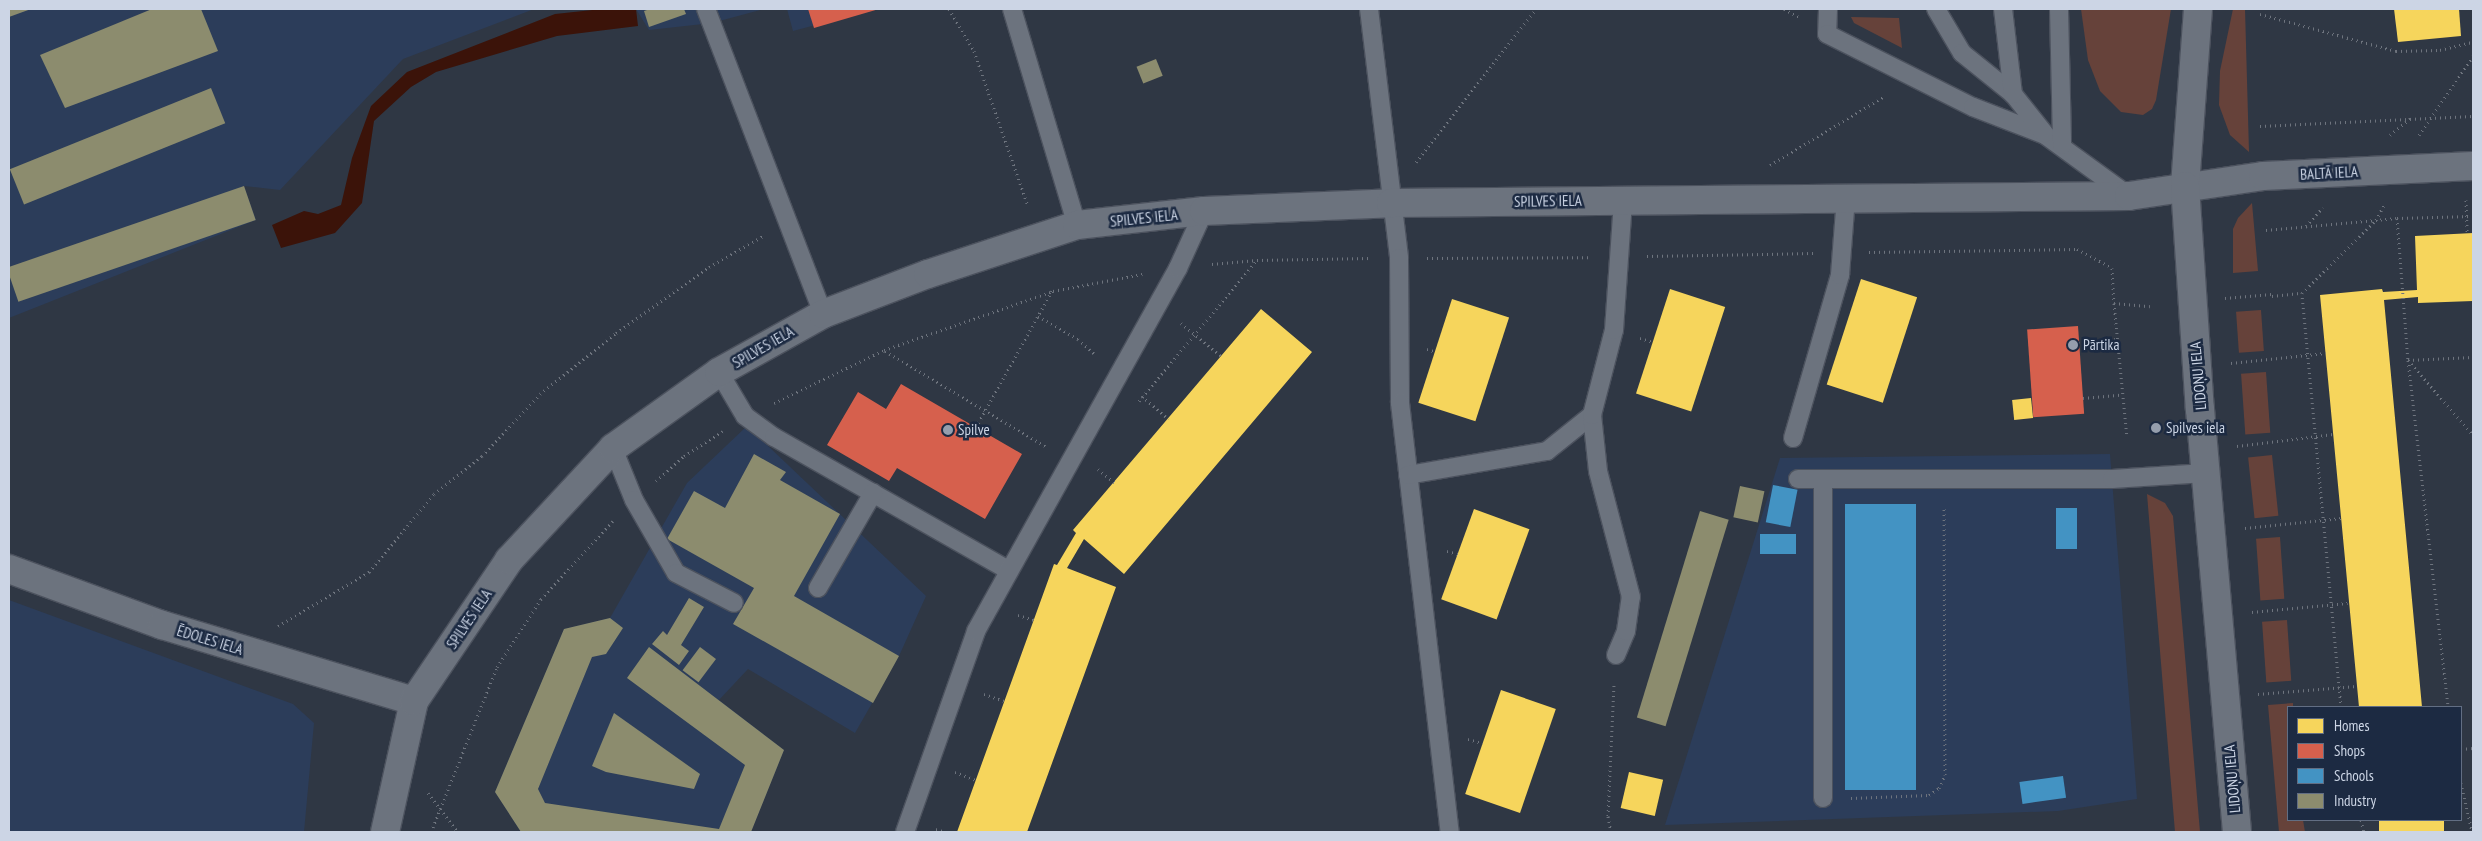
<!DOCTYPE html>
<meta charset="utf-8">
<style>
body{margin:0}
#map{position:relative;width:2482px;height:841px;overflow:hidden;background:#2f3744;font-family:"PT Sans Narrow",sans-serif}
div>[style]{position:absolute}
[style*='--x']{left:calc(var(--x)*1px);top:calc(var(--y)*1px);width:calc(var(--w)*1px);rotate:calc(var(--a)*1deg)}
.built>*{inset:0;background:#2c3d5a}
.green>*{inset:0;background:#66423a;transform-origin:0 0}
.water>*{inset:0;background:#3b1309}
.homes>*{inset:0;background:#f6d55c;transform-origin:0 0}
.shops>*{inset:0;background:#d6604d;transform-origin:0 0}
.schools>*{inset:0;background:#4393c3;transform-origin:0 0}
.industry>*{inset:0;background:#8c8c6e;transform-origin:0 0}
.path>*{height:3px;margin-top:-1.5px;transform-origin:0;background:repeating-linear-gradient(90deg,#6e747e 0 1px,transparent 0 5px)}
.roads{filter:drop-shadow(1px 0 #4c525e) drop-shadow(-1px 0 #4c525e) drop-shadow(0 1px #4c525e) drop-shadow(0 -1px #4c525e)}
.service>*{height:18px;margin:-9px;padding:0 9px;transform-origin:9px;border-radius:9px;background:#6c737e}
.minor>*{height:28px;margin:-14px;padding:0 14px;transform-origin:14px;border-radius:14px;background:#6c737e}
.tertiary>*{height:28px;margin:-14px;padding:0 14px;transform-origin:14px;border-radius:14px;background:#6c737e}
.dots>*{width:14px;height:14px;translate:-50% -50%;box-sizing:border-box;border:2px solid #1c2a42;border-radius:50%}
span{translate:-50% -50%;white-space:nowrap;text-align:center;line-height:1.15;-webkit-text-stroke:5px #1c2a42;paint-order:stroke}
.street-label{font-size:15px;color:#ccd5e5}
.poi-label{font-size:15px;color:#ccd5e5}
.left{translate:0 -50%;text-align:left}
.frame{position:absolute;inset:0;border:10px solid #ccd5e5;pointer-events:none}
.legend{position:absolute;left:2287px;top:706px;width:175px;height:115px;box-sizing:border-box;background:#1c2a42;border:1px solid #626e83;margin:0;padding:6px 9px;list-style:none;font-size:15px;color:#ccd5e5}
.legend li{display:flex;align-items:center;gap:10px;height:25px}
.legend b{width:25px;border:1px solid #626e83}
</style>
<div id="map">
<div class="built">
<i style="clip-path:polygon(9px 9px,534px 9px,403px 59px,280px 190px,244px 186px,256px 220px,9px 318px)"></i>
<i style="clip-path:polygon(636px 9px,764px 9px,712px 23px,649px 30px)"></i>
<i style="clip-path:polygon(787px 9px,876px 9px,793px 31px)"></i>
<i style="clip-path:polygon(747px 426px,926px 596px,899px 656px,855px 733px,748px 669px,719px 700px,784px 750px,751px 832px,521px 832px,495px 792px,564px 629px,610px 618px,687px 483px)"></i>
<i style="clip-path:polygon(2110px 454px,2137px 799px,2058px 811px,1665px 825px,1780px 458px)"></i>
<i style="clip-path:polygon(9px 600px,293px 704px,314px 723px,304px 832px,9px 832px)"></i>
</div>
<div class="green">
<i style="clip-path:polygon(2081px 9px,2171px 9px,2156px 100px,2152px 109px,2143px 115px,2121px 112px,2100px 91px,2088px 60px)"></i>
<i style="clip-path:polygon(2233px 9px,2245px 9px,2249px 152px,2230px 135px,2219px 105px,2220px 71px)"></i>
<i style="clip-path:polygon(1851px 17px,1899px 18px,1902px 48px,1854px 23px)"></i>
<i style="clip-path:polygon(2252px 203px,2258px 271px,2233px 273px,2233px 229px,2238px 218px)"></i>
<i style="left:2261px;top:310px;width:41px;height:25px;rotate:86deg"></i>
<i style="left:2266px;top:372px;width:61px;height:25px;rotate:86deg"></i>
<i style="left:2272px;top:455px;width:61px;height:24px;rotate:84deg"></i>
<i style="clip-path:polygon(2147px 494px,2165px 503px,2173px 516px,2200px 832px,2175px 832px)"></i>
<i style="left:2280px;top:537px;width:62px;height:24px;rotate:86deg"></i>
<i style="left:2287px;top:620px;width:61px;height:25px;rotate:86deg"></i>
<i style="clip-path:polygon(2293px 703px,2293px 707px,2288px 707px,2288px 820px,2303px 820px,2305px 832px,2279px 832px,2268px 705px)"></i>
</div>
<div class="water">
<i style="clip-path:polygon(602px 9px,636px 9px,638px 26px,557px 36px,436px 72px,411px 87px,374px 121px,362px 203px,335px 233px,281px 248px,272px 225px,304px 211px,318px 214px,341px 205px,352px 158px,371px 106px,407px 72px,555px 14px)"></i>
</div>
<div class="homes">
<i style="clip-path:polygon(2394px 9px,2459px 9px,2461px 36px,2398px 42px)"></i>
<i style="clip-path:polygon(2473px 233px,2473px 301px,2418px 303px,2418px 297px,2384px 300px,2422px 707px,2359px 707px,2320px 295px,2382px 289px,2383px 292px,2417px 290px,2415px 236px)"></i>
<i style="left:1861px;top:279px;width:59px;height:111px;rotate:18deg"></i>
<i style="left:1670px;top:289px;width:58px;height:110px;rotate:18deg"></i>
<i style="left:1452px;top:299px;width:60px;height:109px;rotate:18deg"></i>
<i style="clip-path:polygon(1261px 309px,1312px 352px,1124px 574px,1084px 539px,1067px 568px,1116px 587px,1027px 832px,957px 832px,1054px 564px,1057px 565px,1076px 533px,1073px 530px)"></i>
<i style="left:2031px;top:398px;width:20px;height:19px;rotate:84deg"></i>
<i style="left:1474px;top:509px;width:59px;height:96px;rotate:20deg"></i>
<i style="left:1501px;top:690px;width:58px;height:110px;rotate:19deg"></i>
<i style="left:1629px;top:772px;width:35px;height:37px;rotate:13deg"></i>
<i style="left:2379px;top:820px;width:65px;height:12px"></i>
</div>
<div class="shops">
<i style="clip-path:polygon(808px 9px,879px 9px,814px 28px)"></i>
<i style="left:2078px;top:326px;width:88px;height:51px;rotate:86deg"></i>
<i style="clip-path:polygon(901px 384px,1022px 454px,985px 519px,897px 468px,889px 481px,827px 445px,858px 392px,886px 409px)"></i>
</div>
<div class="schools">
<i style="left:1773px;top:485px;width:25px;height:38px;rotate:11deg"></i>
<i style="left:1845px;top:504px;width:71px;height:286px"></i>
<i style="left:2056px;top:508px;width:21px;height:41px"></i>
<i style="left:1760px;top:534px;width:36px;height:20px"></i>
<i style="left:2063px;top:776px;width:22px;height:44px;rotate:82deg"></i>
</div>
<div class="industry">
<i style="clip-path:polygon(9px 9px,31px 9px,9px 17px)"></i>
<i style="clip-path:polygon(152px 9px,201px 9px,218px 51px,65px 108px,40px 55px)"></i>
<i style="clip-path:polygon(650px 9px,684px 9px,686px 14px,649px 27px,644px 11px)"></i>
<i style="left:1156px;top:59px;width:18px;height:21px;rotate:68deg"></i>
<i style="left:211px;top:88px;width:38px;height:217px;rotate:68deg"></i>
<i style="left:244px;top:186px;width:36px;height:251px;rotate:71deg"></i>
<i style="clip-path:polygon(754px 454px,786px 472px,780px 480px,840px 514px,794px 596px,899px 656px,873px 703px,733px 624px,754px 588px,667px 539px,694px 491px,725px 508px)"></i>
<i style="left:1740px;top:486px;width:25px;height:32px;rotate:12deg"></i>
<i style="left:1700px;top:511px;width:30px;height:216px;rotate:17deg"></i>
<i style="clip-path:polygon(689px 598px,704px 607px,681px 645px,689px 651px,679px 665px,652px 644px,663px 631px,667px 635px)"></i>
<i style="clip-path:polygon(610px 618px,623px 628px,606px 654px,592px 657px,538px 789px,545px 803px,719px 829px,745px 765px,627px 678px,649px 647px,784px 750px,751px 832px,521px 832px,495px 792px,564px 629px)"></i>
<i style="left:700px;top:647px;width:20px;height:29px;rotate:37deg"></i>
<i style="clip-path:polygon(614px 713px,700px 774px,694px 789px,606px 772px,592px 766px)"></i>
</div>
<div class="path">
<i style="--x:949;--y:9;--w:49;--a:59.2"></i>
<i style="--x:974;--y:51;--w:164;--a:70.8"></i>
<i style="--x:1784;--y:9;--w:17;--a:28"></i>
<i style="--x:2260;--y:14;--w:141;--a:15.2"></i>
<i style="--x:2396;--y:51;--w:44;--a:-1.3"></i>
<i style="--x:2440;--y:50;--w:34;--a:-14"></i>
<i style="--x:2260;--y:126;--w:213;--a:-2.7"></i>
<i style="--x:2390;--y:135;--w:27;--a:-39"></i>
<i style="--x:2419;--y:135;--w:96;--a:-55.6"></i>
<i style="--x:1416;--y:162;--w:194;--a:-51.9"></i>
<i style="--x:1770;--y:165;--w:134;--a:-31"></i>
<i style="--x:2466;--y:200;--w:34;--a:88"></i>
<i style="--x:2397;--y:218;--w:76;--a:-1.5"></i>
<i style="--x:2306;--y:226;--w:25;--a:-48"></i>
<i style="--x:2266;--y:230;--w:132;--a:-5.2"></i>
<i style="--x:2397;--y:218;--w:142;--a:85.6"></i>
<i style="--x:2408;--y:360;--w:349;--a:83.4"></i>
<i style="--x:1869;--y:252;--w:208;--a:-0.8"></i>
<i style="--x:2077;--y:249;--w:40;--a:28"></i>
<i style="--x:2112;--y:268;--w:35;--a:87"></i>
<i style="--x:2114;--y:303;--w:36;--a:5"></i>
<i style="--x:1647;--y:256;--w:166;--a:-1"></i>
<i style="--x:1427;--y:258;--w:164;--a:-0.3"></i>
<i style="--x:1212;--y:264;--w:45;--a:-5.1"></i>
<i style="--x:1257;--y:260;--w:114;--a:-1"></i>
<i style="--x:2272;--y:296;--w:30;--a:-6"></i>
<i style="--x:2225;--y:298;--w:47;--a:-4.9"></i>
<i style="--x:2114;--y:303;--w:135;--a:84.5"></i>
<i style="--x:1038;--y:316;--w:46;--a:29.9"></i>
<i style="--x:1078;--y:339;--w:24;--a:42"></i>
<i style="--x:1181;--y:323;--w:52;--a:39.5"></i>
<i style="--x:1640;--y:338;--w:14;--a:17"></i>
<i style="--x:2079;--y:343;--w:38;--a:-6"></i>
<i style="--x:1427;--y:349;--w:9;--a:18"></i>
<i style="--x:885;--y:351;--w:188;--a:30.7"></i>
<i style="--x:2408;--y:360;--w:99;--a:49.1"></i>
<i style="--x:2408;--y:360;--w:65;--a:-2.6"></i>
<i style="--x:2231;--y:363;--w:95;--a:-6.1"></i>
<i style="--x:1142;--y:396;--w:35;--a:41"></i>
<i style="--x:2083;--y:398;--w:37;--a:-5"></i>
<i style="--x:1139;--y:401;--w:184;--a:-50.1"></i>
<i style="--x:774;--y:403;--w:122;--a:-25.7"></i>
<i style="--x:884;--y:350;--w:179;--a:-19.2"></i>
<i style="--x:1053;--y:291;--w:91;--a:-10.8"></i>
<i style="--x:976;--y:427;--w:156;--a:-60.8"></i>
<i style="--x:2237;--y:446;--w:97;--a:-7.1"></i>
<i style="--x:1098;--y:469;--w:21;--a:39"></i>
<i style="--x:656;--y:481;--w:38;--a:-42"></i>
<i style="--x:684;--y:456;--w:46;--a:-32.7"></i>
<i style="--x:2245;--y:528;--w:97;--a:-5.9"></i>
<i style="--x:1447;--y:551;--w:11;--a:15"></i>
<i style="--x:2252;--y:612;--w:96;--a:-5.4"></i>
<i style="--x:1018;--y:615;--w:17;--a:17"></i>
<i style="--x:278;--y:626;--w:106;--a:-30.7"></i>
<i style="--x:369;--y:572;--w:102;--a:-50.2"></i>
<i style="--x:434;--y:494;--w:61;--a:-38.4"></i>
<i style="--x:482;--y:456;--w:85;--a:-46.9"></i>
<i style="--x:540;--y:394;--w:97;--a:-38.8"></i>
<i style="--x:616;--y:333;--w:114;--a:-35.4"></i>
<i style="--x:709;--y:267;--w:62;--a:-29.9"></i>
<i style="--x:984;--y:694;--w:21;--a:19"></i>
<i style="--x:2258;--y:694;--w:99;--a:-4.6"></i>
<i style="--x:2341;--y:707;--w:416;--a:-95.4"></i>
<i style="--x:2302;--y:293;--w:104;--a:-44.6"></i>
<i style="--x:2376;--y:220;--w:19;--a:-62"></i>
<i style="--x:1468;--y:739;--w:15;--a:16"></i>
<i style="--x:2461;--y:749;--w:12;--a:-5"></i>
<i style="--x:955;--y:772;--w:22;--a:21"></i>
<i style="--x:2461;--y:783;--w:50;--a:77.3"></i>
<i style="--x:428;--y:793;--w:49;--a:52.4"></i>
<i style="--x:1851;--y:798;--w:78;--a:-2.2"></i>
<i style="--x:1929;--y:795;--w:12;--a:-35"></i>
<i style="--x:1939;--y:788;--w:14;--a:-65"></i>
<i style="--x:1945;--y:775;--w:269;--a:-90.2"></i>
<i style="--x:2361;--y:820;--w:12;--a:76"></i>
<i style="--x:936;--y:829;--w:9;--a:18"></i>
<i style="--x:431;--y:832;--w:178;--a:-68.2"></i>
<i style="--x:497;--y:667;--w:81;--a:-57.1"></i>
<i style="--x:541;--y:599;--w:106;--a:-47.3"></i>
<i style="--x:1611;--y:832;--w:16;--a:-101"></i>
<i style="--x:1608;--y:816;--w:133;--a:-87.4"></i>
</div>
<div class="roads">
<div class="service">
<i style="--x:706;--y:9;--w:327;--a:69"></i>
<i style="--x:1012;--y:9;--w:226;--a:73.3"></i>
<i style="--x:1369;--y:9;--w:251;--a:83.1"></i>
<i style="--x:1399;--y:258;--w:145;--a:89.6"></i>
<i style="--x:1400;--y:403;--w:432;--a:83.4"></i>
<i style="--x:1828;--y:9;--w:25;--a:92"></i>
<i style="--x:1827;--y:34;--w:163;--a:26.6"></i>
<i style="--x:1973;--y:107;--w:77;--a:21.3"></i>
<i style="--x:2045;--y:135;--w:104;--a:36"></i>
<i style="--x:1936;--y:9;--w:51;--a:59.4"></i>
<i style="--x:1962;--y:53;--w:65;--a:38.8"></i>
<i style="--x:2013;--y:94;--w:50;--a:51.5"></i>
<i style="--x:2003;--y:9;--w:86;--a:83.3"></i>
<i style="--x:2059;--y:9;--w:136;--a:88.7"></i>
<i style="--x:719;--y:372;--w:51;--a:59.4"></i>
<i style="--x:745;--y:416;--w:36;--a:36"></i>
<i style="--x:774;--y:437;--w:269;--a:29.6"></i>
<i style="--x:1793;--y:438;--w:170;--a:-73.9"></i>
<i style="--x:1840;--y:275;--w:78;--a:-85.6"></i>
<i style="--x:613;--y:448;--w:56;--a:68"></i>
<i style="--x:634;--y:500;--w:84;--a:60.1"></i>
<i style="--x:676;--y:573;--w:65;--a:27.3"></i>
<i style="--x:1408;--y:475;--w:141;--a:-9.8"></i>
<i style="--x:1547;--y:451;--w:58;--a:-38.7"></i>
<i style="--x:1798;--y:479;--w:314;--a:0"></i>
<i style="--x:2112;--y:479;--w:94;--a:-3.7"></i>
<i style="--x:818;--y:588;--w:110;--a:-59.9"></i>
<i style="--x:1616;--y:655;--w:26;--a:-67"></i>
<i style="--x:1626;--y:631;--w:34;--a:-82"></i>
<i style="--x:1631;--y:597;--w:130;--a:-104.7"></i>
<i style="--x:1598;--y:471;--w:56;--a:-96.1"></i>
<i style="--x:1592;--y:415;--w:88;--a:-75.5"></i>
<i style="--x:1614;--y:330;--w:130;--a:-86"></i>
<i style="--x:1823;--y:798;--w:318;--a:-90"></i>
<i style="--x:905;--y:832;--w:213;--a:-70.5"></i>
<i style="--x:976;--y:631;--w:415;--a:-60.9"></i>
<i style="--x:1178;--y:268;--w:63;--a:-65.5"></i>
</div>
<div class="minor">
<i style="--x:9;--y:569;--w:163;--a:20.1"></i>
<i style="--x:162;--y:625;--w:263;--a:16.8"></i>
<i style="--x:385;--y:832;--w:134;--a:-77.5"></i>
<i style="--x:414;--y:701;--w:170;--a:-56"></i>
<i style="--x:509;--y:560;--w:153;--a:-47.1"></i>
<i style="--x:613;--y:448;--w:130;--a:-35.6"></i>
<i style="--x:719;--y:372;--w:119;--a:-29.1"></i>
<i style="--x:823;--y:314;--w:112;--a:-20.9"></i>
<i style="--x:928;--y:274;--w:157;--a:-18.2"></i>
<i style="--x:1077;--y:225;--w:128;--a:-6.3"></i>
<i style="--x:1204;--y:211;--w:187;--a:-2.4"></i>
<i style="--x:1391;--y:203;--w:738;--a:-0.54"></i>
<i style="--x:2129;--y:196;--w:135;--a:-8.5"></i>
<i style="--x:2263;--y:176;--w:210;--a:-2.7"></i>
</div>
<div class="tertiary">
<i style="--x:2198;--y:9;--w:177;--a:94.2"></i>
<i style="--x:2185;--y:186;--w:224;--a:86.2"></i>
<i style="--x:2200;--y:409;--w:425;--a:85"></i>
</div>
</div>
<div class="dots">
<i style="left:2073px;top:345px;background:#959ead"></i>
<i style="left:2156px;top:428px;background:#959ead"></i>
<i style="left:948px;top:430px;background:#959ead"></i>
</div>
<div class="street-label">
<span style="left:2329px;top:173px;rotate:-3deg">BALTĀ IELA</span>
<span style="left:1548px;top:201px;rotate:-1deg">SPILVES IELA</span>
<span style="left:1144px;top:218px;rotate:-6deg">SPILVES IELA</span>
<span style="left:763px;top:347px;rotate:-30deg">SPILVES IELA</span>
<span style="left:2198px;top:376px;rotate:-95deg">LIDOŅU IELA</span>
<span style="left:469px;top:619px;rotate:-56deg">SPILVES IELA</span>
<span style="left:210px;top:640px;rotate:17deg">ĒDOLES IELA</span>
<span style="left:2232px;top:779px;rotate:-95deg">LIDOŅU IELA</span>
</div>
<div class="poi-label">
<span class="left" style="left:2083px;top:345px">Pārtika</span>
<span class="left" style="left:2166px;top:428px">Spilves iela</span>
<span class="left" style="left:958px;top:430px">Spilve</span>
</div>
<div class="frame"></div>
<ul class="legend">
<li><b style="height:14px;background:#f6d55c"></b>Homes</li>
<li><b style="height:14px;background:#d6604d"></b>Shops</li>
<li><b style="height:14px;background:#4393c3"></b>Schools</li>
<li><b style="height:14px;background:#8c8c6e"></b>Industry</li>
</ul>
</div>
